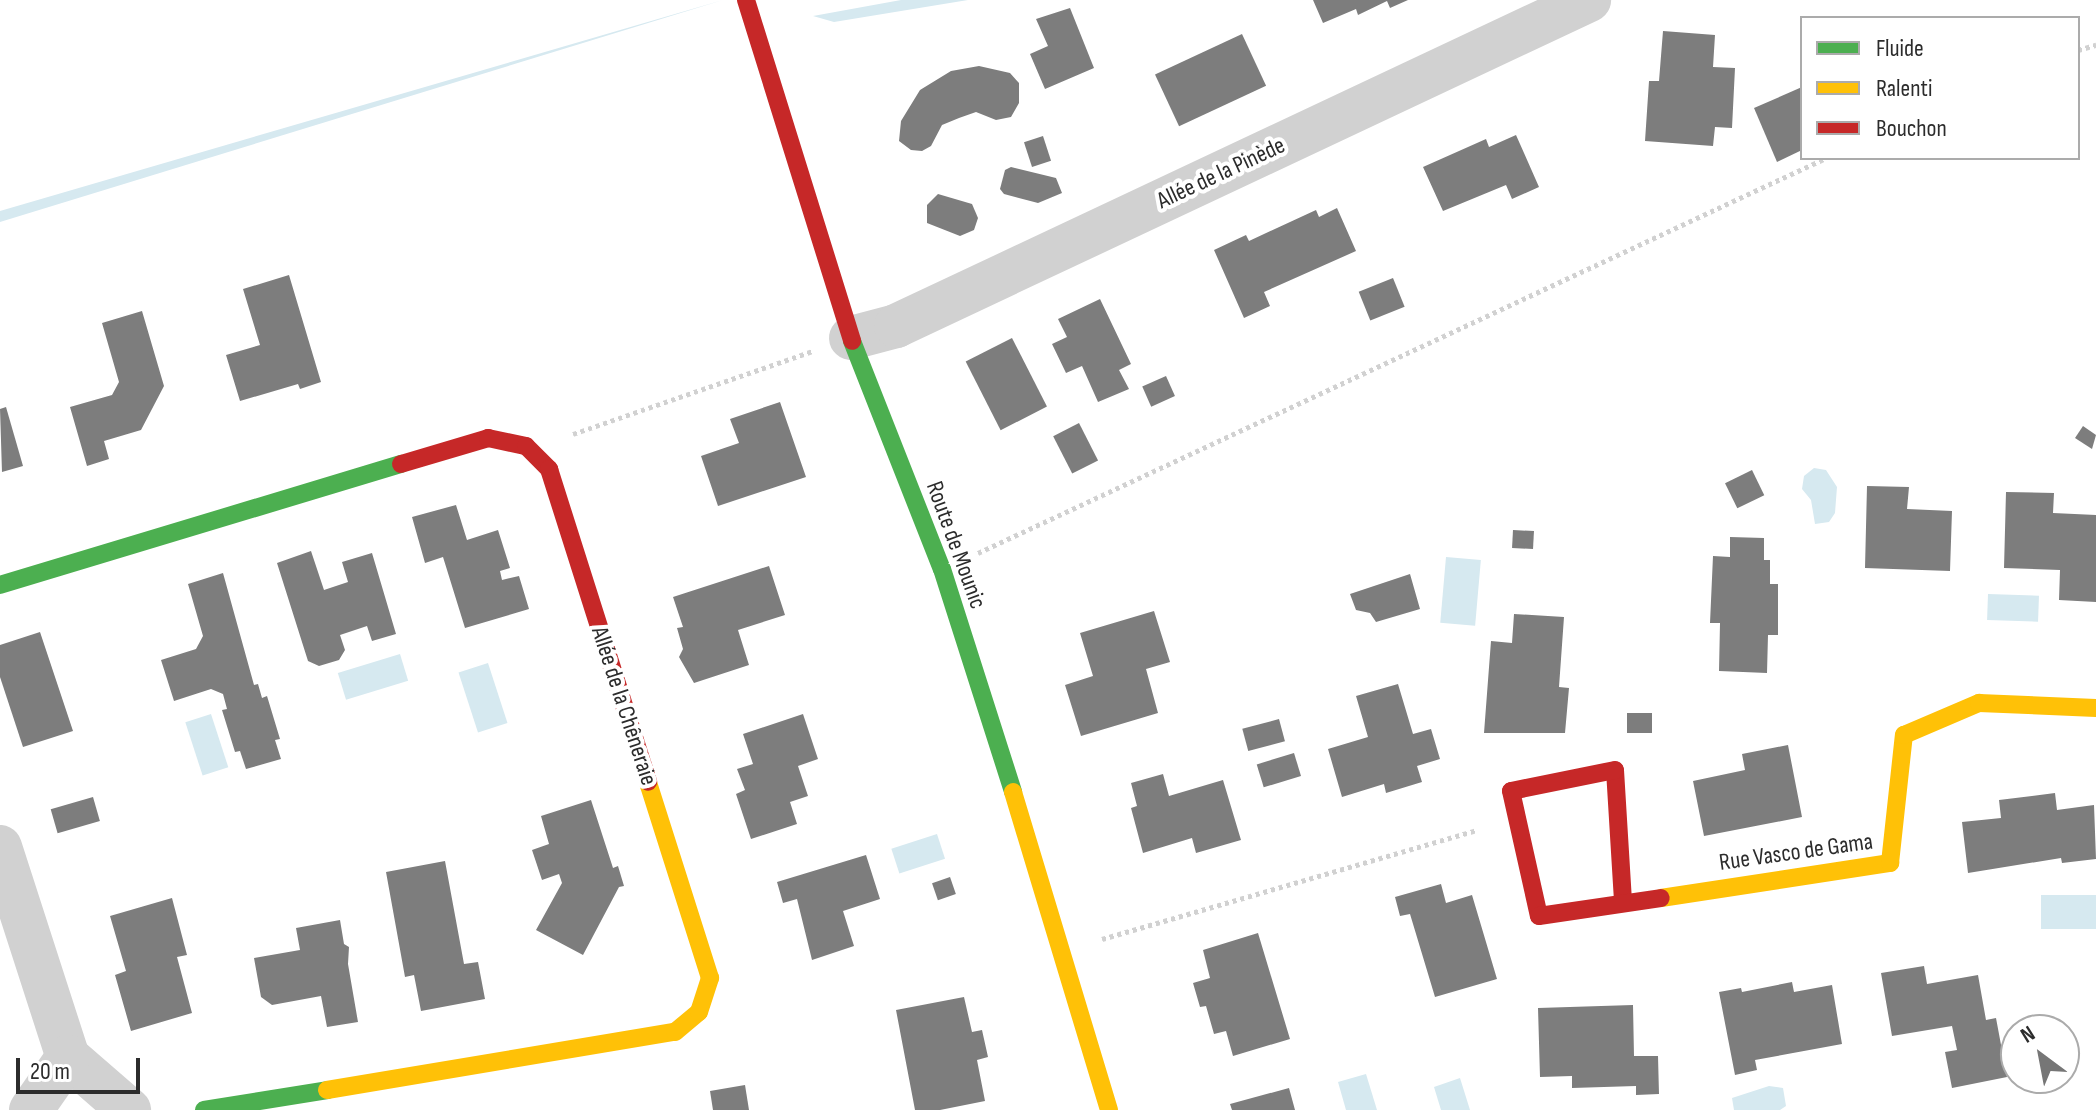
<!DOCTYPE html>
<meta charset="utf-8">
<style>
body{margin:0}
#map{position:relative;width:2096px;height:1110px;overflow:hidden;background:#fff;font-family:"Sofia Sans Condensed",sans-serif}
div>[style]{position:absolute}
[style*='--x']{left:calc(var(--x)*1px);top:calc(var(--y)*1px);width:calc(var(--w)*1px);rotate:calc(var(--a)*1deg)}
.water>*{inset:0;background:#d6e9f0;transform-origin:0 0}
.building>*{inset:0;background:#7d7d7d;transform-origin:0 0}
.path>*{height:5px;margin-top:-2.5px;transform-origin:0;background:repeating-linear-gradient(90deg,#d1d1d1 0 4px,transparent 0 8px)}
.street>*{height:44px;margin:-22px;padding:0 22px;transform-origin:22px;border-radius:22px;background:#d1d1d1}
.fast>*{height:18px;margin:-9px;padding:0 9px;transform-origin:9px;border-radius:9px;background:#4caf50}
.slow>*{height:18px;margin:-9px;padding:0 9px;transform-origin:9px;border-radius:9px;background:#ffc107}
.jam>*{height:18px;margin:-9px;padding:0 9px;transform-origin:9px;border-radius:9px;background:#c62828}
span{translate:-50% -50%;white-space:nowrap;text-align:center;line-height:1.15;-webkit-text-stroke:8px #fff;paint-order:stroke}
.street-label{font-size:24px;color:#2c2c2c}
.legend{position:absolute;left:1800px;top:16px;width:280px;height:144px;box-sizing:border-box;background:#fff;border:2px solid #ababab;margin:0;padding:10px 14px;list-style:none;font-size:24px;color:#2c2c2c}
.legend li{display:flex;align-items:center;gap:16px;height:40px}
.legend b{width:40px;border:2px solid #ababab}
.north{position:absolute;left:2000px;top:1014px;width:80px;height:80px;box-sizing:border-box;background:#fff;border:2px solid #ababab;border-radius:50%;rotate:328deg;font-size:22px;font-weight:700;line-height:32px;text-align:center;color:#2c2c2c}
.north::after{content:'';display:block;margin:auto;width:28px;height:36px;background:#767676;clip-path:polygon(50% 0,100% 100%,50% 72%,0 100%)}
.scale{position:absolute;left:16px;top:1058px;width:124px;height:36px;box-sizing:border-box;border:4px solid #2c2c2c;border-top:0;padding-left:10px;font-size:24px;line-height:28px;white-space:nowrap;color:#2c2c2c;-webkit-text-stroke:6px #fff;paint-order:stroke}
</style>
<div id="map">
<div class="water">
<i style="clip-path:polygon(723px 0,0 222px,0 211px)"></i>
<i style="clip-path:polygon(901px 0,968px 0,834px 22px,813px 16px)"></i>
<i style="clip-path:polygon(1814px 468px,1826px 470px,1837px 487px,1835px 513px,1829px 522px,1815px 524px,1811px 500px,1802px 489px,1804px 476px)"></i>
<i style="left:1446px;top:557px;width:35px;height:66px;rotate:5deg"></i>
<i style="left:1988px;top:594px;width:51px;height:26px;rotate:2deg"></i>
<i style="left:400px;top:654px;width:28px;height:65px;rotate:73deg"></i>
<i style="left:488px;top:663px;width:63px;height:31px;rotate:72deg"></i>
<i style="left:211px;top:714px;width:56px;height:27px;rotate:72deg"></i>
<i style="left:937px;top:834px;width:26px;height:48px;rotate:72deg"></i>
<i style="left:2096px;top:895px;width:34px;height:55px;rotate:90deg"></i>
<i style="clip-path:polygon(1366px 1074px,1377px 1110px,1346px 1110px,1338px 1082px)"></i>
<i style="clip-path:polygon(1460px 1078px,1470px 1110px,1441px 1110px,1434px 1087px)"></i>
<i style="clip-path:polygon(1769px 1086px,1783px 1088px,1786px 1106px,1780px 1110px,1734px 1110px,1732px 1098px)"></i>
</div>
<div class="building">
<i style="clip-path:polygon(1313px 0,1408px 0,1390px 8px,1387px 1px,1358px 15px,1356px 9px,1323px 23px)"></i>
<i style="clip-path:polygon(1070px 8px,1094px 68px,1045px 89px,1030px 54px,1048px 46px,1036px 19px)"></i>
<i style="clip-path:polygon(1663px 31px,1715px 35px,1713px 67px,1735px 68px,1732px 128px,1715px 127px,1713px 146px,1645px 141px,1649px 81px,1659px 81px)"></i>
<i style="left:1242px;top:34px;width:57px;height:96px;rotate:65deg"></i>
<i style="clip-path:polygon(979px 66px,1010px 73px,1019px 83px,1019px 103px,1011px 117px,996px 120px,976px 112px,959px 118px,942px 125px,931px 146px,922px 151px,911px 150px,899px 141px,901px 121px,920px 90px,951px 71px)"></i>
<i style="clip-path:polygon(1802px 87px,1802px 150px,1777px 162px,1754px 108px)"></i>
<i style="clip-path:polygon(1516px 135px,1539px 187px,1512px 199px,1506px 185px,1443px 211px,1423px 167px,1486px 139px,1489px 147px)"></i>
<i style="left:1043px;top:136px;width:26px;height:20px;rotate:72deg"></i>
<i style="clip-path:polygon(1011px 167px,1056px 178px,1062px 193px,1038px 203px,1004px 194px,1000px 189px,1005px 170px)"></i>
<i style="clip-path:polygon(938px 194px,972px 204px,978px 218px,974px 230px,960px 236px,927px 223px,927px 205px)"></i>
<i style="clip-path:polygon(1337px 208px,1356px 251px,1264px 292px,1270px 306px,1244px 318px,1214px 250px,1246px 235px,1249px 241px,1316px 210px,1319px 217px)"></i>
<i style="clip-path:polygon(289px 275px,321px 382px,300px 389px,298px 384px,240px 401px,226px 355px,260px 345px,243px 289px)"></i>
<i style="left:1393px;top:278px;width:31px;height:37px;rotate:68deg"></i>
<i style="clip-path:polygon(1100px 299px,1131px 364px,1119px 370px,1129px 389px,1098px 402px,1082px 366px,1066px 373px,1052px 344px,1067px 337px,1058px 319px)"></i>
<i style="clip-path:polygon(142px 311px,164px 386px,141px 430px,104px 441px,109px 459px,87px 466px,70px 407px,112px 395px,119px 382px,102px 323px)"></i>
<i style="left:1012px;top:338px;width:77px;height:52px;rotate:63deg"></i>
<i style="left:1166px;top:376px;width:22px;height:26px;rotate:66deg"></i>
<i style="clip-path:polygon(780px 402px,806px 477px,718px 506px,701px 456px,739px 443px,730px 419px)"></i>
<i style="clip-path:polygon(6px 407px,23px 466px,2px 472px,0 409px)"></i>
<i style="left:1079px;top:423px;width:42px;height:29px;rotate:63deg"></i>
<i style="clip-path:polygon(2083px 426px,2096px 435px,2092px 449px,2075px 438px)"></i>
<i style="left:1752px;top:470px;width:28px;height:30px;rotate:64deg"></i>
<i style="clip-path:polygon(1867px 486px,1909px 487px,1907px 509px,1952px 511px,1950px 571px,1865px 568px)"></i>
<i style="clip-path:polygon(2006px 492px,2054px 493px,2053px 513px,2096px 515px,2096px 602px,2059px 600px,2060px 570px,2004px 568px)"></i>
<i style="clip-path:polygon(456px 505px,467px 540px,498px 530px,510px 568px,500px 571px,502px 580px,519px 576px,529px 609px,465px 628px,443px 557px,425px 563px,412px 517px)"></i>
<i style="left:1513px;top:530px;width:21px;height:18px;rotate:3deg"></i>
<i style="clip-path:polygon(1730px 537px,1764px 538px,1764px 560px,1770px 560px,1770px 584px,1778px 584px,1778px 635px,1768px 635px,1767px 673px,1719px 671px,1720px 623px,1710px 623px,1713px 556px,1730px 557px)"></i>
<i style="clip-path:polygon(311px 551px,324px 590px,348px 582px,342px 562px,372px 553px,396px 634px,372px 641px,367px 626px,340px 635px,345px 650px,339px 660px,319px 666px,308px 661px,277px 563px)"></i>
<i style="clip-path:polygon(769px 566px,785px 615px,738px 630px,749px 665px,694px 683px,679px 657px,683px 649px,677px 628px,683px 627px,673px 597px)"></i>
<i style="clip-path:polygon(223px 573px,254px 685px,258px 684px,262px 698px,267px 696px,280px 739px,275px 740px,281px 759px,246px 769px,240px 751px,235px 752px,222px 710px,227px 709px,223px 694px,211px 689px,174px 701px,161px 660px,196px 649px,203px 636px,188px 584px)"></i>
<i style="clip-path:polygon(1410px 574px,1420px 609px,1376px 622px,1370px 613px,1356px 610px,1350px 594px)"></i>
<i style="clip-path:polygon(1154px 611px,1170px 662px,1146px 669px,1158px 713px,1081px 736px,1065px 685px,1093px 676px,1080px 633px)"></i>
<i style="clip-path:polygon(1514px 614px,1564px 617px,1559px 687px,1569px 688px,1565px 733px,1484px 733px,1491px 641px,1512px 643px)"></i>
<i style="clip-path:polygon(40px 632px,73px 731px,23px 747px,0 677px,0 645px)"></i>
<i style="clip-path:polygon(1398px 684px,1413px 734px,1431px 729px,1440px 759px,1417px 766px,1422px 782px,1386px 793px,1384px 784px,1342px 797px,1328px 749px,1368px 737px,1356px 696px)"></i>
<i style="left:1627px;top:713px;width:25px;height:20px"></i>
<i style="clip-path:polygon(803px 714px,818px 759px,798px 766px,808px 796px,790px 802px,797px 824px,751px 839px,736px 794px,745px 790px,737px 769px,753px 764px,743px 734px)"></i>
<i style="left:1279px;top:719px;width:23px;height:38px;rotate:75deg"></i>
<i style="clip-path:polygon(1788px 745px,1802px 817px,1704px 836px,1693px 781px,1745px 770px,1742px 754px)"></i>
<i style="left:1294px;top:753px;width:24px;height:39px;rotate:73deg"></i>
<i style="clip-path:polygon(1163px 774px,1169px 796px,1223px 780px,1241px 840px,1196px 853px,1192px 838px,1143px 853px,1131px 808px,1137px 806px,1131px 783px)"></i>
<i style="clip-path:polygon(2055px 793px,2057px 810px,2094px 805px,2096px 859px,2062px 863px,2061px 858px,1968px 873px,1962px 822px,2001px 818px,1999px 800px)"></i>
<i style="left:93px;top:797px;width:25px;height:44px;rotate:74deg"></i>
<i style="clip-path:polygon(591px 800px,613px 868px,618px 866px,624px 886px,619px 887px,583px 955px,536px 930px,562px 883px,559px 874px,542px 880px,532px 850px,549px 844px,541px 816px)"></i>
<i style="clip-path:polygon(866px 855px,880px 899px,843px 911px,854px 946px,812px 960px,797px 899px,783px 903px,777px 882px)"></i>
<i style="clip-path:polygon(445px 861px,464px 964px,478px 962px,485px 999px,421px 1011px,414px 975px,405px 977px,386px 872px)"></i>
<i style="left:950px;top:877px;width:18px;height:19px;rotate:71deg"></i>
<i style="clip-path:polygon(1441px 884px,1446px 903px,1472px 895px,1497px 979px,1435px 997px,1410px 914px,1400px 916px,1395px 897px)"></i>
<i style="clip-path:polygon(172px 898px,187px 955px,177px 957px,192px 1013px,131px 1031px,115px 975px,126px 971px,110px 916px)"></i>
<i style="clip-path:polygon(340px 920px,344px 944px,349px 947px,348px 964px,358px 1022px,327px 1027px,321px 996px,272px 1005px,261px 997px,254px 958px,300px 950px,296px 928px)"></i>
<i style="clip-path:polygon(1258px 933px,1290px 1039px,1233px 1056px,1226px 1031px,1214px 1034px,1206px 1006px,1200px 1007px,1193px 983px,1210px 978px,1203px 950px)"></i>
<i style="clip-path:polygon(1924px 966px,1927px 984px,1978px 975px,1986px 1020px,1996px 1018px,2007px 1077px,1952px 1088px,1945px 1052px,1957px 1050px,1952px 1026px,1892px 1036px,1881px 973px)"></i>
<i style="clip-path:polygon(1792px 982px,1794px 992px,1832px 985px,1842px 1044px,1755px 1060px,1757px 1070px,1735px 1075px,1719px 992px,1741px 988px,1742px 992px)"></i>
<i style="clip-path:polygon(964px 997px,972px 1032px,982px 1030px,988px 1057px,977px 1060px,985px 1101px,940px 1110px,915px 1110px,896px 1010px)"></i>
<i style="clip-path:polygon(1633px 1005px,1634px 1056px,1658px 1056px,1659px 1094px,1636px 1095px,1636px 1086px,1572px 1088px,1572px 1076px,1540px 1077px,1538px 1008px)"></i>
<i style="clip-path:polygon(745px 1085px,749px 1110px,713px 1110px,710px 1091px)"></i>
<i style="clip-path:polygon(1289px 1088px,1295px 1110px,1232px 1110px,1230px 1104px)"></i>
</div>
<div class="path">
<i style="--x:2078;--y:50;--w:19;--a:-16"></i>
<i style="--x:573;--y:434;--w:254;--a:-19.1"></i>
<i style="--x:978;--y:553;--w:935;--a:-24.98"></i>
<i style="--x:1102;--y:939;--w:391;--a:-16.2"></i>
</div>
<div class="street">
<i style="--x:851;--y:338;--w:47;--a:-14.9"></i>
<i style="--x:896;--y:326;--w:766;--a:-25.19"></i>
<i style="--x:0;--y:847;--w:221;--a:72.1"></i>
<i style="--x:68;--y:1057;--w:81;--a:41"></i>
<i style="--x:31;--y:1110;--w:65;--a:-55.1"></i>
</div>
<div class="fast">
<i style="--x:852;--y:341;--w:245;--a:68.5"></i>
<i style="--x:942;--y:569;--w:234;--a:72.3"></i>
<i style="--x:0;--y:585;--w:419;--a:-16.8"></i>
<i style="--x:204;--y:1110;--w:125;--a:-9.2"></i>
</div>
<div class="slow">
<i style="--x:1013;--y:792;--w:332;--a:73.2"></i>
<i style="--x:1661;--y:898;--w:232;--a:-8.7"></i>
<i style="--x:1890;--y:863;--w:129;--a:-83.8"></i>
<i style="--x:1904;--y:735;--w:82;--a:-23.1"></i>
<i style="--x:1979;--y:703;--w:117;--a:2.4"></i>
<i style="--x:327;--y:1090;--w:353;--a:-9.5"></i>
<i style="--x:675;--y:1032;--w:31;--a:-40"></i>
<i style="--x:699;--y:1012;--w:36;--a:-72"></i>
<i style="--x:710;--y:978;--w:206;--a:-107.6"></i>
</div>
<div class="jam">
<i style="--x:746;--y:0;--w:357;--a:72.7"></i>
<i style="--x:401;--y:464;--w:91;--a:-16.6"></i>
<i style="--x:488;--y:438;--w:39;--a:12"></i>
<i style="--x:526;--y:446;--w:33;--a:45"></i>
<i style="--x:549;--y:469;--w:328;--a:72.4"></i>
<i style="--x:1623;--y:901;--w:131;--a:-93.5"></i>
<i style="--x:1615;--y:770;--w:106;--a:168.6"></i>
<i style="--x:1511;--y:791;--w:128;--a:77.4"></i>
<i style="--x:1539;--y:916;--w:123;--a:-8.4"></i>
</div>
<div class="street-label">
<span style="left:1221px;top:173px;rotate:-25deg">Allée de la Pinède</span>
<span style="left:956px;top:545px;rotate:70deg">Route de Mounic</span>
<span style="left:624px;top:706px;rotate:72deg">Allée de la Chêneraie</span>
<span style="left:1796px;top:852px;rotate:-8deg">Rue Vasco de Gama</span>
</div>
<ul class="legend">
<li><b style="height:10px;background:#4caf50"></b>Fluide</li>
<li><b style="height:10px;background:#ffc107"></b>Ralenti</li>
<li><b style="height:10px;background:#c62828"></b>Bouchon</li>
</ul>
<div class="north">N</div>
<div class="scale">20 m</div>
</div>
